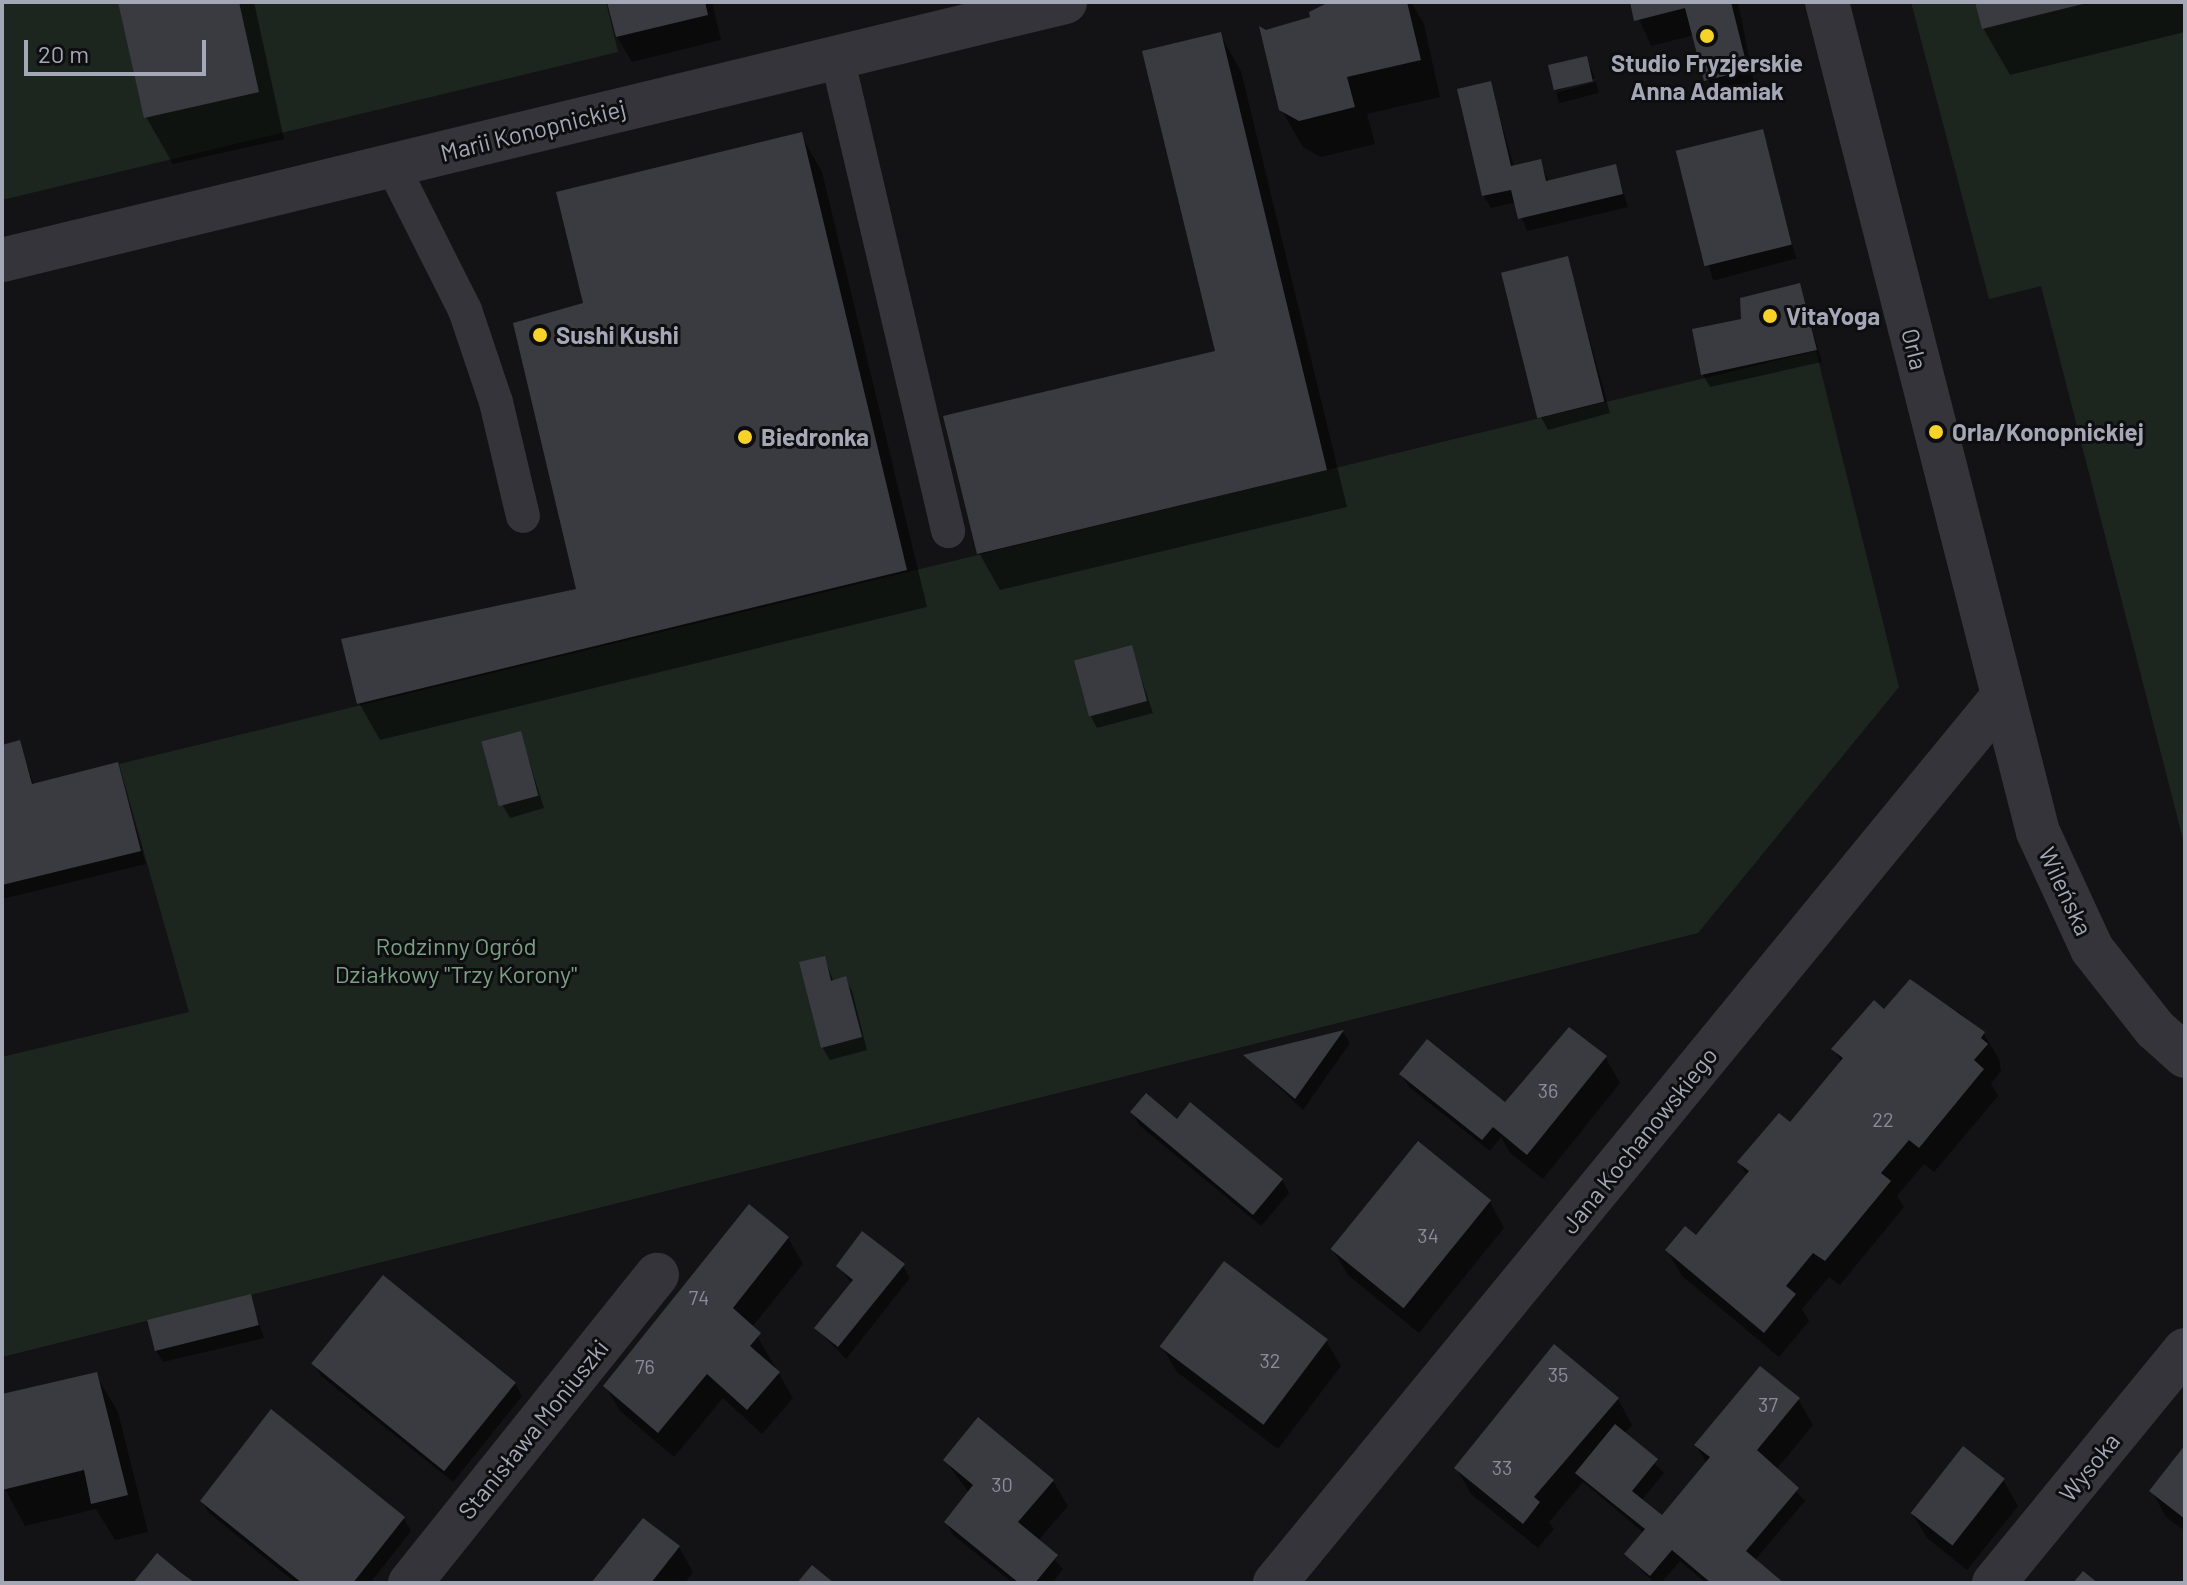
<!DOCTYPE html>
<meta charset="utf-8">
<style>
body{margin:0}
#map{position:relative;width:2187px;height:1585px;overflow:hidden;background:#131315;font-family:Barlow,sans-serif}
div>[style]{position:absolute}
[style*='--x']{left:calc(var(--x)*1px);top:calc(var(--y)*1px);width:calc(var(--w)*1px);rotate:calc(var(--a)*1deg)}
.green>*{inset:0;background:#1d251f}
.shadow>*{inset:0;background:#0007;transform-origin:0 0}
.building>*{inset:0;background:#3a3b40;transform-origin:0 0}
.service>*{height:34px;margin:-17px;padding:0 17px;transform-origin:17px;border-radius:17px;background:#34343a}
.minor>*{height:44px;margin:-22px;padding:0 22px;transform-origin:22px;border-radius:22px;background:#34343a}
.tertiary>*{height:44px;margin:-22px;padding:0 22px;transform-origin:22px;border-radius:22px;background:#34343a}
.dots>*{width:22px;height:22px;translate:-50% -50%;box-sizing:border-box;border:4px solid #0e0e10;border-radius:50%}
span{translate:-50% -50%;white-space:nowrap;text-align:center;line-height:1.15;-webkit-text-stroke:6px #0e0e10;paint-order:stroke}
.number-label{font-size:20px;color:#8a8c98}
.number-label span{-webkit-text-stroke-width:0}
.poi-label{font-size:24px;color:#a4a7b6;font-weight:700}
.left{translate:0 -50%;text-align:left}
.street-label{font-size:24px;color:#a4a7b6}
.park-label{font-size:24px;color:#7aa183}
.frame{position:absolute;inset:0;border:4px solid #a4a7b6;pointer-events:none}
.scale{position:absolute;left:24px;top:40px;width:182px;height:36px;box-sizing:border-box;border:4px solid #a4a7b6;border-top:0;padding-left:10px;font-size:24px;line-height:28px;white-space:nowrap;color:#a4a7b6;-webkit-text-stroke:6px #0e0e10;paint-order:stroke}
</style>
<div id="map">
<div class="green">
<i style="clip-path:polygon(2px 2px,606px 2px,618px 52px,2px 200px)"></i>
<i style="clip-path:polygon(1911px 2px,2185px 2px,2185px 847px,2041px 286px,1989px 299px)"></i>
<i style="clip-path:polygon(1816px 351px,1899px 687px,1698px 933px,2px 1357px,2px 1057px,189px 1012px,119px 764px)"></i>
</div>
<div class="shadow">
<i style="clip-path:polygon(120px 2px,254px 2px,284px 139px,173px 164px,146px 117px)"></i>
<i style="clip-path:polygon(609px 2px,712px 2px,721px 40px,632px 62px,617px 37px)"></i>
<i style="clip-path:polygon(1338px 2px,1411px 2px,1424px 24px,1440px 97px,1367px 114px,1375px 144px,1321px 157px,1303px 147px,1281px 109px,1266px 32px,1312px 19px)"></i>
<i style="clip-path:polygon(1632px 2px,1738px 2px,1754px 82px,1713px 92px,1694px 35px,1651px 46px)"></i>
<i style="clip-path:polygon(1977px 2px,2185px 2px,2185px 32px,2010px 75px,1983px 28px)"></i>
<i style="clip-path:polygon(1220px 34px,1241px 71px,1347px 507px,1000px 590px,979px 553px,1217px 352px)"></i>
<i style="clip-path:polygon(1586px 58px,1595px 78px,1556px 91px,1551px 66px)"></i>
<i style="left:1596px;top:82px;width:11px;height:41px;rotate:75deg"></i>
<i style="clip-path:polygon(1490px 83px,1514px 167px,1540px 161px,1549px 182px,1615px 166px,1628px 207px,1527px 231px,1516px 202px,1491px 208px,1484px 196px)"></i>
<i style="left:1762px;top:131px;width:132px;height:86px;rotate:75deg"></i>
<i style="clip-path:polygon(801px 135px,822px 172px,927px 607px,380px 740px,359px 703px,578px 590px,585px 305px)"></i>
<i style="clip-path:polygon(1567px 258px,1610px 413px,1548px 430px,1541px 417px)"></i>
<i style="clip-path:polygon(1799px 285px,1822px 362px,1710px 387px,1703px 375px,1743px 321px)"></i>
<i style="clip-path:polygon(1131px 648px,1153px 713px,1097px 728px,1090px 715px)"></i>
<i style="clip-path:polygon(520px 733px,544px 808px,510px 818px,503px 806px)"></i>
<i style="clip-path:polygon(19px 743px,34px 785px,117px 764px,146px 864px,2px 899px,2px 747px)"></i>
<i style="clip-path:polygon(824px 958px,834px 982px,845px 979px,852px 991px,867px 1050px,830px 1060px,822px 1047px)"></i>
<i style="clip-path:polygon(1958px 1011px,1984px 1034px,1999px 1059px,2001px 1071px,1991px 1083px,1998px 1096px,1934px 1172px,1924px 1164px,1897px 1196px,1904px 1207px,1840px 1285px,1829px 1277px,1802px 1309px,1809px 1321px,1779px 1357px,1682px 1276px,1667px 1250px,1696px 1238px,1747px 1176px,1740px 1163px,1790px 1125px,1842px 1063px,1834px 1049px,1885px 1012px,1953px 1017px)"></i>
<i style="clip-path:polygon(1343px 1032px,1350px 1043px,1303px 1110px,1246px 1056px)"></i>
<i style="clip-path:polygon(1605px 1057px,1620px 1083px,1543px 1179px,1510px 1153px,1501px 1137px,1490px 1151px,1409px 1087px,1401px 1074px,1505px 1104px)"></i>
<i style="clip-path:polygon(1132px 1112px,1177px 1122px,1282px 1180px,1289px 1193px,1261px 1226px,1139px 1125px)"></i>
<i style="clip-path:polygon(1490px 1202px,1504px 1228px,1419px 1333px,1348px 1275px,1333px 1250px)"></i>
<i style="clip-path:polygon(788px 1238px,803px 1264px,752px 1327px,793px 1398px,762px 1434px,723px 1398px,674px 1457px,620px 1411px,605px 1386px)"></i>
<i style="clip-path:polygon(838px 1266px,903px 1266px,910px 1278px,846px 1359px,816px 1328px,852px 1284px)"></i>
<i style="clip-path:polygon(250px 1297px,264px 1338px,163px 1362px,156px 1350px)"></i>
<i style="clip-path:polygon(1326px 1341px,1341px 1366px,1278px 1449px,1177px 1372px,1162px 1347px)"></i>
<i style="clip-path:polygon(314px 1363px,515px 1384px,522px 1396px,453px 1482px,321px 1376px)"></i>
<i style="clip-path:polygon(96px 1375px,118px 1412px,148px 1532px,115px 1540px,96px 1509px,25px 1526px,2px 1483px,2px 1396px)"></i>
<i style="clip-path:polygon(1618px 1399px,1632px 1425px,1624px 1434px,1664px 1473px,1641px 1501px,1662px 1518px,1707px 1464px,1696px 1445px,1798px 1399px,1813px 1425px,1776px 1470px,1805px 1501px,1754px 1561px,1781px 1583px,1706px 1583px,1680px 1561px,1661px 1583px,1654px 1583px,1626px 1554px,1644px 1533px,1583px 1482px,1549px 1522px,1554px 1529px,1538px 1548px,1471px 1494px,1456px 1468px)"></i>
<i style="clip-path:polygon(2185px 1448px,2185px 1531px,2166px 1517px,2152px 1491px)"></i>
<i style="clip-path:polygon(945px 1460px,1053px 1481px,1068px 1506px,1038px 1541px,1063px 1569px,1052px 1583px,1013px 1583px,953px 1535px,946px 1522px,969px 1493px)"></i>
<i style="clip-path:polygon(2003px 1480px,2018px 1506px,1967px 1570px,1927px 1538px,1912px 1513px)"></i>
<i style="clip-path:polygon(202px 1501px,404px 1519px,411px 1531px,370px 1583px,296px 1583px,209px 1513px)"></i>
<i style="clip-path:polygon(679px 1547px,693px 1572px,685px 1583px,594px 1583px)"></i>
</div>
<div class="building">
<i style="clip-path:polygon(118px 2px,239px 2px,259px 92px,144px 118px)"></i>
<i style="clip-path:polygon(607px 2px,705px 2px,708px 15px,616px 37px)"></i>
<i style="clip-path:polygon(1329px 2px,1407px 2px,1421px 60px,1347px 77px,1355px 107px,1299px 121px,1279px 110px,1259px 26px,1266px 30px,1310px 17px,1309px 12px)"></i>
<i style="clip-path:polygon(1630px 2px,1731px 2px,1748px 70px,1704px 81px,1685px 8px,1634px 21px)"></i>
<i style="clip-path:polygon(1975px 2px,2086px 2px,2087px 3px,1982px 29px)"></i>
<i style="clip-path:polygon(1221px 32px,1327px 470px,977px 554px,943px 416px,1215px 351px,1142px 51px)"></i>
<i style="left:1587px;top:56px;width:26px;height:40px;rotate:77deg"></i>
<i style="clip-path:polygon(1491px 81px,1511px 166px,1541px 159px,1546px 181px,1616px 164px,1623px 194px,1518px 219px,1511px 190px,1482px 196px,1457px 89px)"></i>
<i style="left:1763px;top:129px;width:119px;height:90px;rotate:76deg"></i>
<i style="clip-path:polygon(802px 132px,907px 570px,357px 704px,341px 639px,576px 589px,513px 323px,583px 303px,556px 192px)"></i>
<i style="left:1568px;top:256px;width:150px;height:69px;rotate:76deg"></i>
<i style="clip-path:polygon(1800px 283px,1817px 350px,1701px 375px,1692px 329px,1741px 319px,1740px 298px)"></i>
<i style="left:1132px;top:645px;width:58px;height:60px;rotate:75deg"></i>
<i style="left:521px;top:731px;width:67px;height:41px;rotate:75deg"></i>
<i style="clip-path:polygon(20px 740px,32px 784px,118px 762px,141px 851px,2px 885px,2px 745px)"></i>
<i style="clip-path:polygon(825px 956px,831px 981px,846px 976px,862px 1037px,821px 1048px,799px 962px)"></i>
<i style="clip-path:polygon(1910px 979px,1985px 1032px,1981px 1038px,1988px 1044px,1974px 1060px,1984px 1069px,1919px 1148px,1909px 1140px,1881px 1173px,1891px 1181px,1825px 1261px,1813px 1253px,1786px 1286px,1796px 1294px,1764px 1333px,1665px 1250px,1685px 1226px,1696px 1235px,1749px 1171px,1737px 1162px,1779px 1113px,1790px 1122px,1843px 1058px,1831px 1049px,1874px 1000px,1884px 1009px)"></i>
<i style="clip-path:polygon(1569px 1027px,1607px 1056px,1527px 1155px,1493px 1127px,1482px 1140px,1399px 1074px,1427px 1039px,1505px 1102px)"></i>
<i style="clip-path:polygon(1344px 1030px,1295px 1099px,1243px 1055px)"></i>
<i style="clip-path:polygon(1146px 1093px,1177px 1119px,1190px 1102px,1283px 1179px,1253px 1215px,1130px 1112px)"></i>
<i style="left:1418px;top:1141px;width:94px;height:139px;rotate:39deg"></i>
<i style="clip-path:polygon(749px 1204px,789px 1237px,733px 1308px,761px 1333px,750px 1346px,780px 1372px,747px 1410px,707px 1374px,658px 1433px,603px 1386px)"></i>
<i style="clip-path:polygon(862px 1231px,905px 1264px,838px 1347px,814px 1328px,853px 1280px,836px 1266px)"></i>
<i style="left:1224px;top:1261px;width:130px;height:107px;rotate:37deg"></i>
<i style="left:383px;top:1275px;width:171px;height:114px;rotate:39deg"></i>
<i style="left:251px;top:1294px;width:32px;height:107px;rotate:76deg"></i>
<i style="clip-path:polygon(1554px 1344px,1619px 1398px,1534px 1497px,1540px 1502px,1523px 1524px,1454px 1468px)"></i>
<i style="clip-path:polygon(1760px 1366px,1800px 1398px,1757px 1450px,1799px 1488px,1746px 1551px,1784px 1583px,1711px 1583px,1672px 1550px,1650px 1576px,1624px 1554px,1645px 1529px,1575px 1473px,1615px 1424px,1658px 1459px,1632px 1491px,1662px 1515px,1710px 1457px,1694px 1445px)"></i>
<i style="clip-path:polygon(97px 1372px,128px 1495px,91px 1504px,84px 1470px,2px 1490px,2px 1394px)"></i>
<i style="clip-path:polygon(271px 1409px,405px 1517px,353px 1583px,302px 1583px,200px 1501px)"></i>
<i style="clip-path:polygon(978px 1417px,1054px 1480px,1018px 1522px,1058px 1555px,1035px 1583px,1019px 1583px,944px 1522px,973px 1485px,943px 1460px)"></i>
<i style="clip-path:polygon(2185px 1445px,2185px 1519px,2149px 1491px)"></i>
<i style="left:1963px;top:1446px;width:53px;height:85px;rotate:38deg"></i>
<i style="clip-path:polygon(643px 1518px,680px 1546px,651px 1583px,591px 1583px)"></i>
<i style="clip-path:polygon(157px 1553px,180px 1572px,195px 1583px,133px 1583px)"></i>
<i style="clip-path:polygon(812px 1565px,834px 1583px,797px 1583px)"></i>
<i style="clip-path:polygon(2083px 1571px,2098px 1583px,2073px 1583px)"></i>
</div>
<div class="service">
<i style="--x:837;--y:57;--w:487;--a:76.8"></i>
<i style="--x:392;--y:165;--w:162;--a:63.3"></i>
<i style="--x:465;--y:310;--w:97;--a:71.4"></i>
<i style="--x:496;--y:402;--w:117;--a:76.7"></i>
</div>
<div class="minor">
<i style="--x:2;--y:260;--w:1094;--a:-13.64"></i>
<i style="--x:410;--y:1583;--w:395;--a:-51.3"></i>
<i style="--x:1275;--y:1583;--w:1147;--a:-50.62"></i>
<i style="--x:1994;--y:1583;--w:301;--a:-50.7"></i>
</div>
<div class="tertiary">
<i style="--x:1827;--y:2;--w:856;--a:75.74"></i>
<i style="--x:2038;--y:832;--w:129;--a:65.2"></i>
<i style="--x:2092;--y:949;--w:102;--a:51.8"></i>
<i style="--x:2155;--y:1029;--w:40;--a:42"></i>
</div>
<div class="dots">
<i style="left:1707px;top:36px;background:#f7d329"></i>
<i style="left:1770px;top:316px;background:#f7d329"></i>
<i style="left:540px;top:335px;background:#f7d329"></i>
<i style="left:1936px;top:432px;background:#f7d329"></i>
<i style="left:745px;top:437px;background:#f7d329"></i>
</div>
<div class="number-label">
<span style="left:1548px;top:1090px">36</span>
<span style="left:1883px;top:1119px">22</span>
<span style="left:1428px;top:1235px">34</span>
<span style="left:699px;top:1297px">74</span>
<span style="left:1270px;top:1360px">32</span>
<span style="left:645px;top:1366px">76</span>
<span style="left:1558px;top:1374px">35</span>
<span style="left:1768px;top:1404px">37</span>
<span style="left:1502px;top:1467px">33</span>
<span style="left:1002px;top:1484px">30</span>
</div>
<div class="poi-label">
<span style="left:1707px;top:77px">Studio Fryzjerskie<br>Anna Adamiak</span>
<span class="left" style="left:1786px;top:316px">VitaYoga</span>
<span class="left" style="left:556px;top:335px">Sushi Kushi</span>
<span class="left" style="left:1952px;top:432px">Orla/Konopnickiej</span>
<span class="left" style="left:761px;top:437px">Biedronka</span>
</div>
<div class="street-label">
<span style="left:533px;top:130px;rotate:-14deg">Marii Konopnickiej</span>
<span style="left:1915px;top:349px;rotate:76deg">Orla</span>
<span style="left:2066px;top:891px;rotate:65deg">Wileńska</span>
<span style="left:1639px;top:1140px;rotate:-51deg">Jana Kochanowskiego</span>
<span style="left:533px;top:1429px;rotate:-51deg">Stanisława Moniuszki</span>
<span style="left:2089px;top:1467px;rotate:-51deg">Wysoka</span>
</div>
<div class="park-label">
<span style="left:456px;top:960px">Rodzinny Ogród<br>Działkowy "Trzy Korony"</span>
</div>
<div class="frame"></div>
<div class="scale">20 m</div>
</div>
